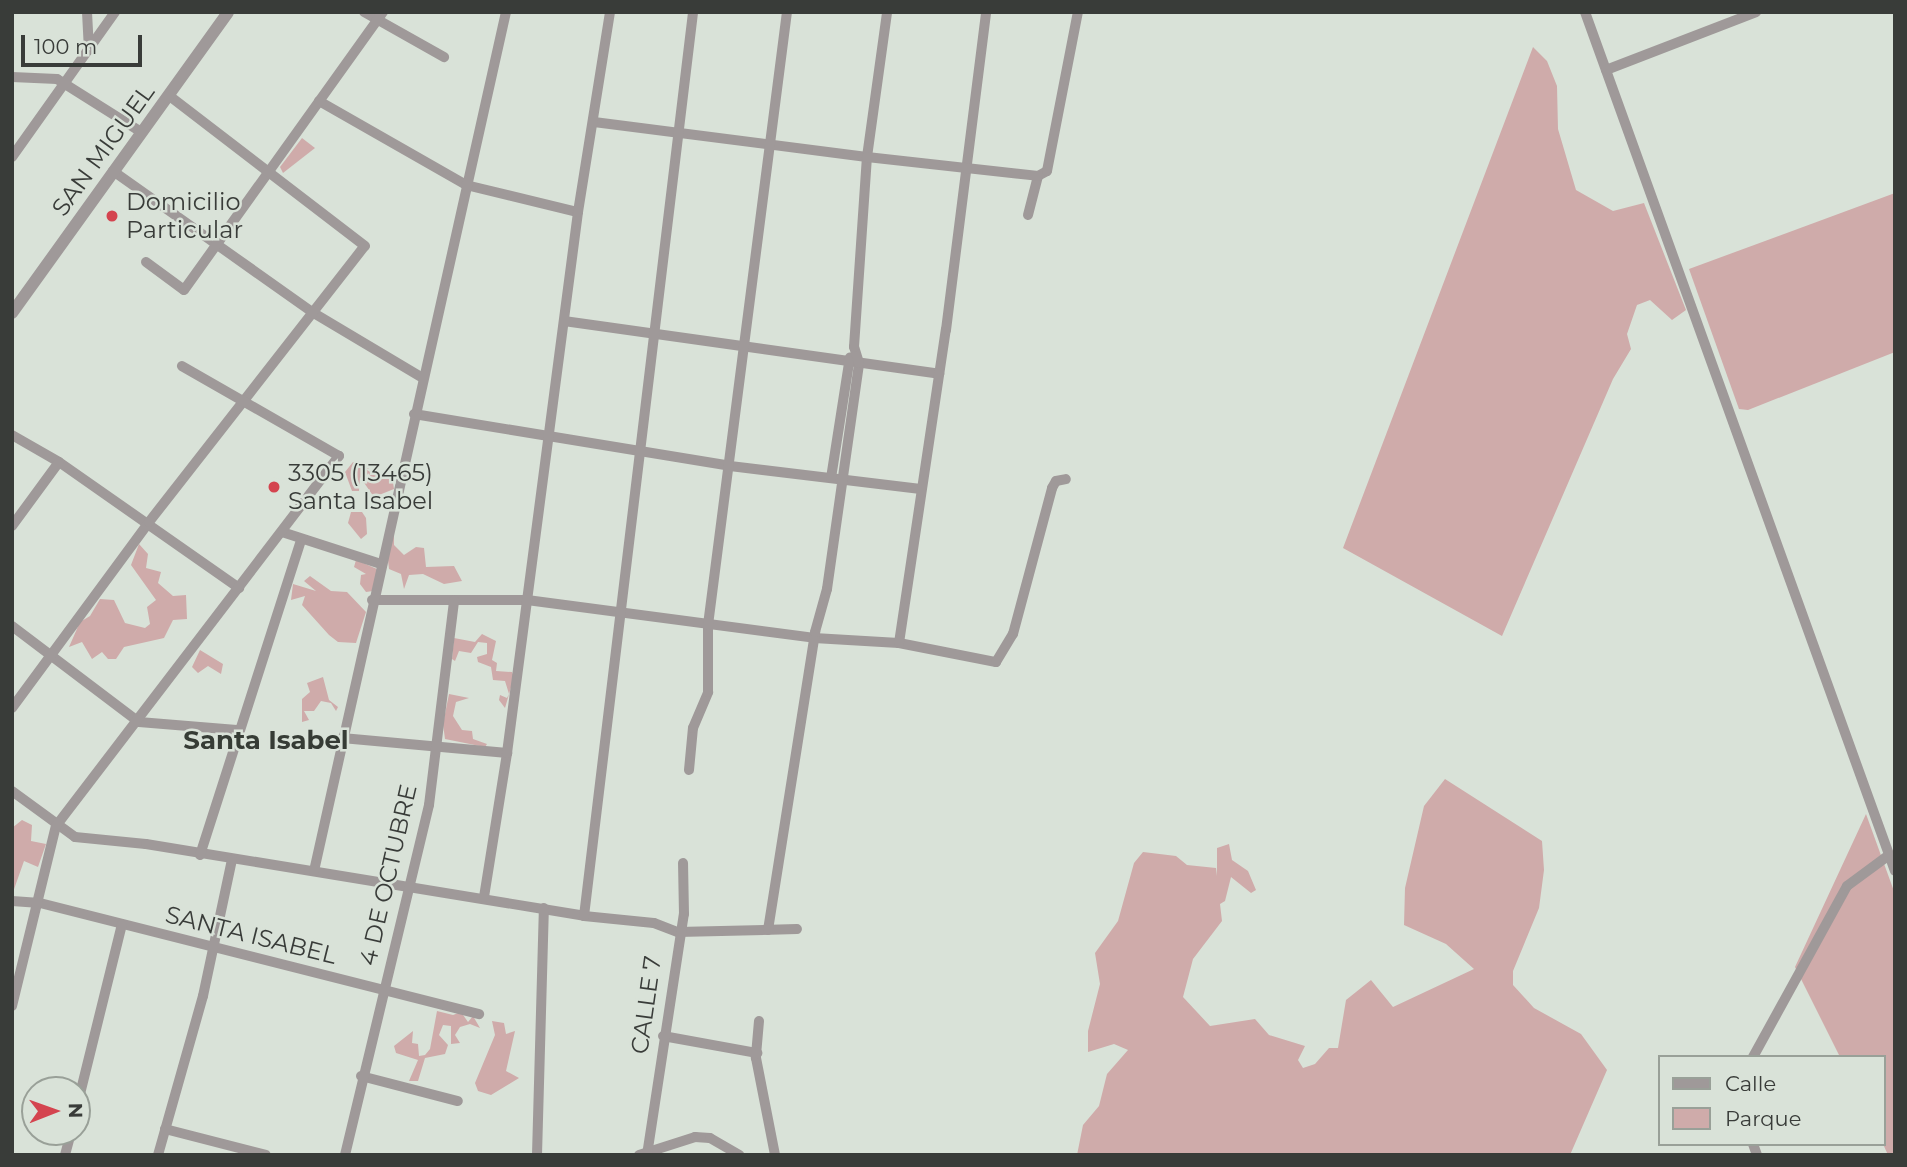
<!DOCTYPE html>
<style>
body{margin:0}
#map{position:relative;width:1907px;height:1167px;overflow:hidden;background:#d9e2d8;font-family:Montserrat,sans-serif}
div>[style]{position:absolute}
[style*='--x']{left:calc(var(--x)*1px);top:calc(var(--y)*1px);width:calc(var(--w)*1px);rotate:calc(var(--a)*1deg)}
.green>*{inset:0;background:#cfabaa}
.minor>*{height:10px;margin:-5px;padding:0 5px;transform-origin:5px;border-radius:5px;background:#9f9999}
.tertiary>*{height:12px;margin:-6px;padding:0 6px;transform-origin:6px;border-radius:6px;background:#9f9999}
.dots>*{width:19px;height:19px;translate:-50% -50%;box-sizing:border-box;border:4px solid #d9e2d8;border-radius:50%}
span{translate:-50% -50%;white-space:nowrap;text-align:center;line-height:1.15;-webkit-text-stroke:5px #d9e2d8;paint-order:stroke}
.street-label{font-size:24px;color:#393c39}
.poi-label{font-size:24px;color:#393c39}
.left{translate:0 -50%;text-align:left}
.neighbourhood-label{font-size:26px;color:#363c35;font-weight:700}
.frame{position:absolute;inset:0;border:14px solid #393c39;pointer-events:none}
.legend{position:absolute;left:1658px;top:1055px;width:228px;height:91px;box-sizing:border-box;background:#d9e2d8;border:2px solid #99a098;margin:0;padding:9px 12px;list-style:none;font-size:21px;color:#393c39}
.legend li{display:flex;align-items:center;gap:14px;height:35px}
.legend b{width:35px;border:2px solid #99a098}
.north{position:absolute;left:21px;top:1076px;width:70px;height:70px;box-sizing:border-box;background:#d9e2d8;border:2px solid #99a098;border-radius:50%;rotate:89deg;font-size:19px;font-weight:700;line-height:28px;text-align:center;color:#393c39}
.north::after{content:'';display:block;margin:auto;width:24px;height:32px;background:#d4444f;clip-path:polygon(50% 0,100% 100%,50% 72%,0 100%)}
.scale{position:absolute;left:21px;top:35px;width:121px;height:32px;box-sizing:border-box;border:4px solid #393c39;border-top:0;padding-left:9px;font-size:21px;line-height:24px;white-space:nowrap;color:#393c39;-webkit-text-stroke:5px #d9e2d8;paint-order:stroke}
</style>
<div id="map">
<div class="green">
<i style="clip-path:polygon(1533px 47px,1547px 61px,1557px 86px,1558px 129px,1576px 190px,1613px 211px,1644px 203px,1686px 310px,1672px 320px,1650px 300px,1637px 305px,1627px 334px,1631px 349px,1613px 379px,1502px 636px,1343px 548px)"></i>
<i style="clip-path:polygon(302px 138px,315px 148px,283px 173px,280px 167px)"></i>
<i style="clip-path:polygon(1895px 193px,1895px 352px,1748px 410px,1739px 409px,1689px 269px)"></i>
<i style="clip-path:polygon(353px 462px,362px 463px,382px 479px,392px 476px,394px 489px,374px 497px,360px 477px,359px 491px,352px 491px,345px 472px)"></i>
<i style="clip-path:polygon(351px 512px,362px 512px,366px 518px,367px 534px,361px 539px,348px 523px)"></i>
<i style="clip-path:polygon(385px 534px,394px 536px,394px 545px,404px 555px,416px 547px,424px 548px,426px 567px,454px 566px,462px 581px,444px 584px,423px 574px,409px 575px,404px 589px,401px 574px,389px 569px)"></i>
<i style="clip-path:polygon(139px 544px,148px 554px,146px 568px,161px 572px,158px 583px,173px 596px,186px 595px,187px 619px,173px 620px,164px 638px,124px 647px,116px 659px,108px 659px,102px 652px,92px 659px,82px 642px,69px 647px,80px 622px,90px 616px,100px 599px,114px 600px,125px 623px,145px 628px,150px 624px,147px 607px,156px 600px,131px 565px)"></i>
<i style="clip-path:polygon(356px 560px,377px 569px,373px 591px,366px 592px,360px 584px,361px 575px,366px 574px,354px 567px)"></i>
<i style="clip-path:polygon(310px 576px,331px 591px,347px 592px,366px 612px,356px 643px,338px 642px,329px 635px,302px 605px,305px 596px,291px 600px,293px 584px,316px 591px,304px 581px)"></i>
<i style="clip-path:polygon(482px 634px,496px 641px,492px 660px,497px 663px,496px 671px,512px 672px,514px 677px,505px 708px,499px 700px,500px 695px,507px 698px,509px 694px,505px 681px,493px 680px,491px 667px,478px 662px,477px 657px,487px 654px,487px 643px,478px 642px,471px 653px,459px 651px,455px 661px,452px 659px,454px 638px,475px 642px)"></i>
<i style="clip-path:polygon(200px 650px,223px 664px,221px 674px,208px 666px,198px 673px,192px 667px)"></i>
<i style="clip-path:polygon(323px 677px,329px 700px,338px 707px,336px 711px,331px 703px,321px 701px,314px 711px,304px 711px,309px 720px,302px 722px,302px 699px,310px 692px,307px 683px)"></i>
<i style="clip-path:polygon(449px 694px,469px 698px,456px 702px,453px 716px,462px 730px,472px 731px,473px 739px,487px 744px,485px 747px,445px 739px,443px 724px)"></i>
<i style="clip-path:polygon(1445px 779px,1542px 841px,1544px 870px,1539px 908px,1513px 971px,1513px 985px,1534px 1008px,1581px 1034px,1607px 1070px,1570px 1155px,1077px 1155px,1083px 1125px,1099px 1106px,1107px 1074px,1128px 1050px,1114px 1044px,1088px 1052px,1088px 1031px,1100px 984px,1095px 953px,1118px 921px,1134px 863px,1143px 852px,1176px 856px,1187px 865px,1216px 868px,1217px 876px,1217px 848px,1229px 844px,1232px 860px,1248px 871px,1256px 890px,1251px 893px,1231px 877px,1225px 901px,1220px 904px,1222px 921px,1193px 959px,1183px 997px,1210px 1026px,1255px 1019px,1269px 1035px,1305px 1046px,1298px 1060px,1303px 1068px,1315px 1064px,1329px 1048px,1338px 1048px,1346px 1000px,1371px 980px,1393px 1007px,1474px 969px,1446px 944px,1404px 925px,1405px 888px,1424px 806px)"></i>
<i style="clip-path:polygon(1866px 814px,1895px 894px,1895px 1155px,1888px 1155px,1883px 1144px,1884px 1057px,1840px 1057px,1795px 967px)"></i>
<i style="clip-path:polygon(22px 820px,32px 825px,31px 841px,46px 844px,38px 867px,24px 861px,12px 895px,12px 828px)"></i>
<i style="clip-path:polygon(437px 1011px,453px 1015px,461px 1012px,468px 1022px,473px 1016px,480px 1028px,470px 1024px,460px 1027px,455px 1035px,460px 1043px,451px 1044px,451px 1026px,443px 1025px,439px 1035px,448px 1045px,445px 1054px,425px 1058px,418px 1081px,409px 1081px,418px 1060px,396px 1053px,394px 1046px,413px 1031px,412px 1043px,418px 1044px,419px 1056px,425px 1055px,430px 1049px)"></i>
<i style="clip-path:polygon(492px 1021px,504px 1023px,506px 1034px,515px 1031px,506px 1071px,519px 1078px,491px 1095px,478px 1091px,475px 1083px,495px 1035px)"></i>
</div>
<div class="minor">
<i style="--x:87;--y:12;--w:38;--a:87"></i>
<i style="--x:364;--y:12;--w:92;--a:29.4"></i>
<i style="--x:1585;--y:12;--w:913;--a:70.16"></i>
<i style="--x:1606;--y:70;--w:161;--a:-21.1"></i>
<i style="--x:12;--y:77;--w:45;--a:2.5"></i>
<i style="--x:57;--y:79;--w:99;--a:32.2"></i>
<i style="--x:319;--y:101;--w:169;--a:29.7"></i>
<i style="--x:466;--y:185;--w:115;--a:13.6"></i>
<i style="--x:594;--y:122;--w:275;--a:7.3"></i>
<i style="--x:867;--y:157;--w:146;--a:-82.1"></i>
<i style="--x:12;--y:157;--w:178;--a:-54.6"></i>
<i style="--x:113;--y:171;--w:244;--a:35.3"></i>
<i style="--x:312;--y:312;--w:127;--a:30.8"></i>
<i style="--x:1028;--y:215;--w:40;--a:-75.6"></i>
<i style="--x:1038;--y:176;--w:10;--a:-29"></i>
<i style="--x:1047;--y:171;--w:162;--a:-79"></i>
<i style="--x:146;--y:262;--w:47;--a:36.4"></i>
<i style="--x:184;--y:290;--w:342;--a:-54.4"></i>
<i style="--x:564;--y:321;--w:379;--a:8"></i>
<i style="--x:414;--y:414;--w:320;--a:9.3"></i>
<i style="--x:730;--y:466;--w:192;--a:6.9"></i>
<i style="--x:12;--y:435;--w:54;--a:29.9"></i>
<i style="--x:59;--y:462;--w:220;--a:35"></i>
<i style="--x:831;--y:478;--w:122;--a:-81.1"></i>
<i style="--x:12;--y:526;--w:79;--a:-53.7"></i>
<i style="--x:282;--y:532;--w:104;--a:17.9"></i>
<i style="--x:372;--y:600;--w:155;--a:0"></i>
<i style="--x:527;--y:600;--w:290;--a:7.5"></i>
<i style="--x:814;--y:638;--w:85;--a:3.4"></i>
<i style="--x:899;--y:643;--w:99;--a:11.1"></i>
<i style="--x:996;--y:662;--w:33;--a:-59"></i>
<i style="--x:1013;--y:634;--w:151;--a:-75"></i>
<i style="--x:1052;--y:488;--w:8;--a:-60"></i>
<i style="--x:1056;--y:481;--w:10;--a:-11"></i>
<i style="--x:12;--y:626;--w:159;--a:37.1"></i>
<i style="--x:139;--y:722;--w:98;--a:4.7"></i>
<i style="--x:899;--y:643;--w:317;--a:-81.5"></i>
<i style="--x:946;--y:330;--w:321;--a:-82.8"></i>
<i style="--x:12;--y:708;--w:231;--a:-53.6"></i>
<i style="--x:149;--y:522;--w:350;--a:-52"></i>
<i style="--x:365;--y:246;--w:248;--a:-142.5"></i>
<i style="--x:342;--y:738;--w:166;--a:5.2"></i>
<i style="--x:689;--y:770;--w:42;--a:-84.6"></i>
<i style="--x:693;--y:728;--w:39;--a:-67"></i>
<i style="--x:708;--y:692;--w:67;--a:-90"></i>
<i style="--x:708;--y:625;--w:618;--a:-82.66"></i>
<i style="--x:12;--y:791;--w:78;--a:36.1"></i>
<i style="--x:75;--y:837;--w:71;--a:5.6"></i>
<i style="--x:146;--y:844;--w:444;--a:9.3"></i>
<i style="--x:584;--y:916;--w:70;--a:5.7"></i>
<i style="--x:654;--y:923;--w:26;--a:21"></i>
<i style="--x:678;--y:932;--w:119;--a:-1.4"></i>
<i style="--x:200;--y:855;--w:331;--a:-72.2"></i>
<i style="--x:314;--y:871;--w:880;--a:-77.4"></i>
<i style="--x:484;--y:897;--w:146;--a:-80.9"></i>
<i style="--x:507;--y:753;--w:546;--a:-82.52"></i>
<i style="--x:578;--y:212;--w:203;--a:-80.9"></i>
<i style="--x:12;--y:901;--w:28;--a:4"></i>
<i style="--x:40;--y:903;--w:453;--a:14.2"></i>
<i style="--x:584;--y:916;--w:911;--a:-83.12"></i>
<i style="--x:768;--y:930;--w:302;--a:-81"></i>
<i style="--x:815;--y:632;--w:45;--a:-74.4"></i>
<i style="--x:827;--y:589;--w:228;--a:-81.9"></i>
<i style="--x:859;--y:363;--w:17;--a:-107"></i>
<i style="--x:854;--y:347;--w:190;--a:-86.1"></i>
<i style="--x:867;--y:157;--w:172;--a:6.3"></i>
<i style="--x:12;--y:1006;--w:185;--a:-76.3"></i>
<i style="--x:56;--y:826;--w:466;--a:-52.6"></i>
<i style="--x:339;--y:456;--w:181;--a:-150.2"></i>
<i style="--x:759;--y:1021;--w:37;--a:95"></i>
<i style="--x:756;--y:1058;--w:99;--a:78.9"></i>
<i style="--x:663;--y:1036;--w:96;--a:10.3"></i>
<i style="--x:1753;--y:1057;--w:195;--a:-61.2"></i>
<i style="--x:1847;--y:886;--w:52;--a:-36.4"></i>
<i style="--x:361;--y:1076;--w:100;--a:14.5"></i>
<i style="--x:77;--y:1106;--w:187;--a:-76.1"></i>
<i style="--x:165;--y:1129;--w:104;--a:14.4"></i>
<i style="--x:1753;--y:1144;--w:12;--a:70"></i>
<i style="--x:65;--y:1155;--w:24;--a:-75"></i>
<i style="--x:158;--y:1155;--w:165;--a:-74.2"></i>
<i style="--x:203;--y:996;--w:139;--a:-78"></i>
<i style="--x:345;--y:1155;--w:360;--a:-76.5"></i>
<i style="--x:429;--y:805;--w:206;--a:-83"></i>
<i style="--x:537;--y:1155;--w:247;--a:-88.4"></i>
<i style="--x:639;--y:1155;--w:59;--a:-17.8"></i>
<i style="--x:695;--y:1137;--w:15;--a:4"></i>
<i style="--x:710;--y:1138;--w:34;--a:30"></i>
<i style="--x:647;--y:1155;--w:244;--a:-81.3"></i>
<i style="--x:684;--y:914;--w:51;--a:-91.1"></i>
</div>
<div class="tertiary">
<i style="--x:12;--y:313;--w:370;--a:-54.3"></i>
</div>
<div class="dots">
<i style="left:112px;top:216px;background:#d4444f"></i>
<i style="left:274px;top:487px;background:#d4444f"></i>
</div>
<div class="street-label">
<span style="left:103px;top:150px;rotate:-54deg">SAN MIGUEL</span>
<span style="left:388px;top:875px;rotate:-77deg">4 DE OCTUBRE</span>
<span style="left:251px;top:935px;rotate:14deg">SANTA ISABEL</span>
<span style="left:646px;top:1005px;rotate:-82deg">CALLE 7</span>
</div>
<div class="poi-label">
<span class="left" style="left:126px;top:216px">Domicilio<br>Particular</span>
<span class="left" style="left:288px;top:487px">3305 (13465)<br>Santa Isabel</span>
</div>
<div class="neighbourhood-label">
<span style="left:266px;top:741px">Santa Isabel</span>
</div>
<div class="frame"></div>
<ul class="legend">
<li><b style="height:9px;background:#9f9999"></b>Calle</li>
<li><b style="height:19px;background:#cfabaa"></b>Parque</li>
</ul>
<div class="north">N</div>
<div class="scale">100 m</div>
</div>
